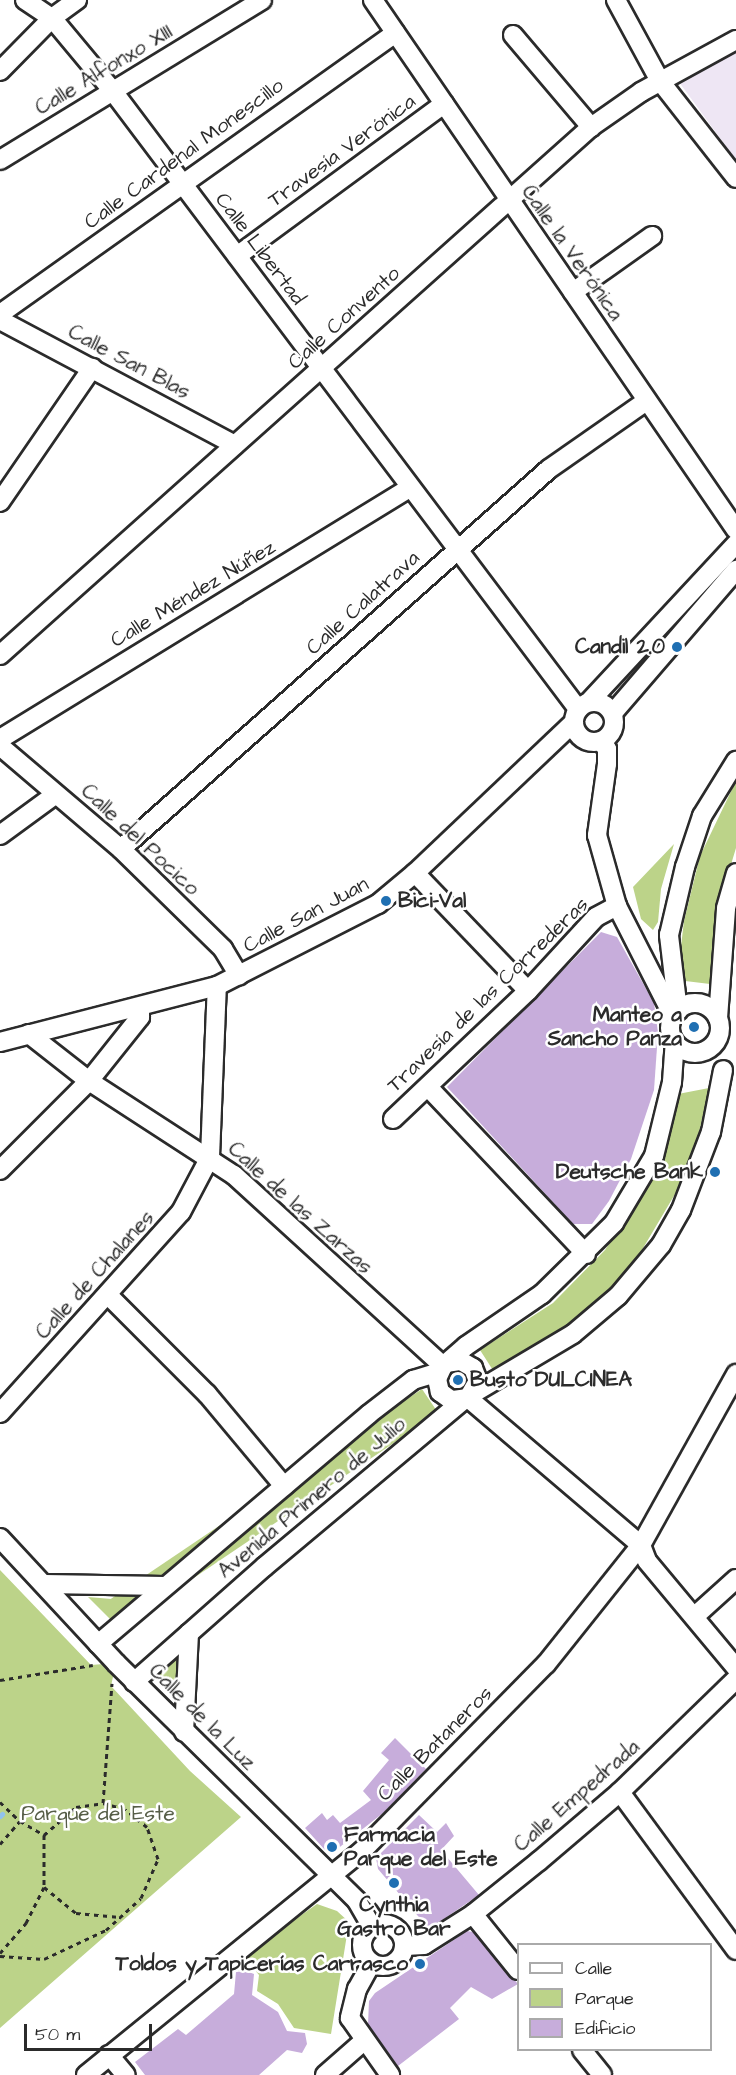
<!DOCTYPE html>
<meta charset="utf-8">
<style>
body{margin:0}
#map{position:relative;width:736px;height:2075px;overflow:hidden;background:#fff;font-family:"Architects Daughter",sans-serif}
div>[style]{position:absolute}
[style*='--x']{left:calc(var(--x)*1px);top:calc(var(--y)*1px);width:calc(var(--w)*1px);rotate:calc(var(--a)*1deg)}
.built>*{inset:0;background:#eee6f4}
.green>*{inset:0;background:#bcd389;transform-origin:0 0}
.stream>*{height:5px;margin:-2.5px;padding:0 2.5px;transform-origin:2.5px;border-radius:2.5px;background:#92c2ed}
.building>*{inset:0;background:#c7addb}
.path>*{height:3px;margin-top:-1.5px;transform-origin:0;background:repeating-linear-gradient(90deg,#2b2b2b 0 4.5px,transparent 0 9px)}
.roads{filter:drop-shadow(2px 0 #2b2b2b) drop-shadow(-2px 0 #2b2b2b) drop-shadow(0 2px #2b2b2b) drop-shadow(0 -2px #2b2b2b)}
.street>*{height:18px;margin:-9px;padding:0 9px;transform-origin:9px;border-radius:9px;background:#fff}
.street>.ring{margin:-9px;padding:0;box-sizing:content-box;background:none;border:18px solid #fff;border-radius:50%}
.dots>*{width:16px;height:16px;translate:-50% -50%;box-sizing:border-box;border:3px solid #fff;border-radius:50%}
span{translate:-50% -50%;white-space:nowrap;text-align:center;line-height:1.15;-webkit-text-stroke:5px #fff;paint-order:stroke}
.street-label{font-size:21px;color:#2b2b2b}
.poi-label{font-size:21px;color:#2b2b2b;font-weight:700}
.right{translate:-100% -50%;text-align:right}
.left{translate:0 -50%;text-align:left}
.park-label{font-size:21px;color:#565d47}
.legend{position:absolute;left:517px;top:1943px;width:195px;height:108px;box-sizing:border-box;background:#fff;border:2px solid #aaa;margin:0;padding:8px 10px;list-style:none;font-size:18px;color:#2b2b2b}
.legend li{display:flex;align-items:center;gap:12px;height:30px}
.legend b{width:30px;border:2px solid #aaa}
.scale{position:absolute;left:24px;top:2024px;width:128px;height:27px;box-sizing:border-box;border:3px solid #2b2b2b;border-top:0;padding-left:8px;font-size:18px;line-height:21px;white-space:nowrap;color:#2b2b2b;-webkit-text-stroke:4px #fff;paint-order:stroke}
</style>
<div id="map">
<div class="built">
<i style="clip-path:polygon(736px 51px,736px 160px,679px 82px)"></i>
</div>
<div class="green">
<i style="clip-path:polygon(736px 781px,736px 848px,716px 914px,710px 984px,677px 980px,684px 921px,700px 856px)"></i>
<i style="clip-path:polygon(674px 844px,661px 889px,658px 922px,653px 930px,641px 919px,633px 887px)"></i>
<i style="clip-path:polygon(709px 1088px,697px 1142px,681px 1184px,636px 1260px,609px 1291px,570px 1324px,496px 1375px,480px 1350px,553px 1303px,605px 1250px,648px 1184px,672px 1122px,678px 1094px)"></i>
<i style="left:422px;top:1389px;width:29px;height:384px;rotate:56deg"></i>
<i style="clip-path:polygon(0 1570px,91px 1665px,116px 1663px,111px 1686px,190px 1771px,241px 1817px,0 2028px)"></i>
<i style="clip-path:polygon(88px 1597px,135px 1601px,111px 1620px)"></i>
<i style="clip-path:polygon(184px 1653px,183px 1697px,158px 1674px)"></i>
<i style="clip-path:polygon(317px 1904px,337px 1911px,349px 1922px,331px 2034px,294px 2028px,278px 2004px,257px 1991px,259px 1975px,254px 1969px,236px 1971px,232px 1964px)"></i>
</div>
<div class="stream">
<i style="--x:0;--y:1816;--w:3;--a:-45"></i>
</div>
<div class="building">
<i style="clip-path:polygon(601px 932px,617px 937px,654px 1003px,658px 1033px,654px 1090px,631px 1159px,609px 1201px,592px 1224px,573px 1224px,447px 1087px)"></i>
<i style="clip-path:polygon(395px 1738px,426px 1769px,383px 1813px,336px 1850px,325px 1850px,305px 1828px,322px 1813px,327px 1820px,333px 1815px,340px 1823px,371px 1800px,363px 1791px,389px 1760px,381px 1753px)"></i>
<i style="clip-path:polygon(419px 1815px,437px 1832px,446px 1823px,454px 1836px,441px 1850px,479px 1895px,429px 1929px,378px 1869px,376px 1858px)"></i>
<i style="clip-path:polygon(467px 1931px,473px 1932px,518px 1984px,492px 1999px,471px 1987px,450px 2008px,459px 2019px,398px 2066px,368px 2024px,369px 2001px,375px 1993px)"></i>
<i style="clip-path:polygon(246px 1971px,254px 1974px,252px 1995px,278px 2012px,287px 2031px,305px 2033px,307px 2044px,302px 2053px,287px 2050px,259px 2075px,145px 2075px,135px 2062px,178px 2029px,186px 2035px,234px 1994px,236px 1972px)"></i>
</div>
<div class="path">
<i style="--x:0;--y:1680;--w:94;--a:-9.2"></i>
<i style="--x:0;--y:1802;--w:28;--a:44"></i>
<i style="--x:20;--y:1821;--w:28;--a:30"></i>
<i style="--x:44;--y:1835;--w:43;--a:-41.2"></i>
<i style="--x:76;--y:1807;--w:27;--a:-8"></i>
<i style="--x:103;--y:1803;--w:120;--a:-85.7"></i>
<i style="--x:44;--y:1835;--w:52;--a:90"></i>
<i style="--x:44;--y:1887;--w:41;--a:39.1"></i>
<i style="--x:76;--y:1913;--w:44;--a:5.2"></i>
<i style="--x:0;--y:1844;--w:30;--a:-49"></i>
<i style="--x:0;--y:1953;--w:40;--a:-49"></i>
<i style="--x:26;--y:1923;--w:40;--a:-63.4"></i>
<i style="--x:0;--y:1956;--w:44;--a:3.9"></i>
<i style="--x:44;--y:1959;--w:68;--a:-25.1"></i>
<i style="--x:106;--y:1930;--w:47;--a:-42.4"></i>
<i style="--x:141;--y:1898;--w:43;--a:-66.4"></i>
<i style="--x:158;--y:1859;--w:34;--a:-109"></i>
<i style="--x:147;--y:1827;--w:28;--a:-141"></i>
<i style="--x:125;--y:1809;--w:23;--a:-165"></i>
</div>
<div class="roads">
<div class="street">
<i style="--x:25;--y:0;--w:32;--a:34"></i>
<i style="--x:52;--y:18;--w:94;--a:50.2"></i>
<i style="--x:112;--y:90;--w:775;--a:53.03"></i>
<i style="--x:373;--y:0;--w:642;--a:55.59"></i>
<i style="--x:616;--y:0;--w:92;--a:61.5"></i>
<i style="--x:660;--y:81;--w:123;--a:51.9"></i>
<i style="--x:513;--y:35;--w:121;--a:49.7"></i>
<i style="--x:0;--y:71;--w:74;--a:-45.5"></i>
<i style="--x:52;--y:18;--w:31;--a:-36"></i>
<i style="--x:0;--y:160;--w:307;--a:-31.4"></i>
<i style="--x:237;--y:256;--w:257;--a:-36.3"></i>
<i style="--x:573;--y:292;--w:97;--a:-35.3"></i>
<i style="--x:0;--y:314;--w:485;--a:-35.4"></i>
<i style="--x:0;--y:320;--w:266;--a:28"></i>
<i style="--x:0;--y:502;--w:163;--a:-55.5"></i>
<i style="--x:0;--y:655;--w:793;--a:-41.78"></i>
<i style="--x:591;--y:127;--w:61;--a:-35"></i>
<i style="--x:641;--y:92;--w:108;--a:-28.7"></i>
<i class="ring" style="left:574px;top:702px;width:22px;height:22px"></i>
<i style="--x:589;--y:702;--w:216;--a:-47.1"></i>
<i style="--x:613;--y:713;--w:189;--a:-49.3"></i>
<i style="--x:0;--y:739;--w:481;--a:-31.5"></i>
<i style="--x:601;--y:741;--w:10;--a:53"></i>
<i style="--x:607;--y:749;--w:15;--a:90"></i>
<i style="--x:607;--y:764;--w:72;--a:98"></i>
<i style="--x:597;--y:835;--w:74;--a:74.3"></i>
<i style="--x:617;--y:906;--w:123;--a:63"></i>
<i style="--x:0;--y:746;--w:159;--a:40.4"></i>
<i style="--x:121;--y:849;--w:143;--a:44.4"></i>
<i style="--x:223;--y:949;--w:31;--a:59"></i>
<i style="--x:0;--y:835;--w:69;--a:-36.2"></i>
<i style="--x:121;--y:849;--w:572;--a:-41.6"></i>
<i style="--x:549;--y:469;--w:117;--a:-34.9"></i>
<i style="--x:415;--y:873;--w:163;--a:46.2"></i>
<i class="ring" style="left:670px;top:1003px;width:32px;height:32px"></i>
<i style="--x:678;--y:1011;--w:77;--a:-96.8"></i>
<i style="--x:669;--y:935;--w:70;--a:-76.8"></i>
<i style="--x:685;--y:867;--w:54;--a:-71.6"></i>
<i style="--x:702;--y:816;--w:65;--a:-58.3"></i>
<i style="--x:718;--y:1018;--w:110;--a:-85.8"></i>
<i style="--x:726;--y:908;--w:36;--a:-74"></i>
<i style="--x:29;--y:1034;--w:76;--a:38.1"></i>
<i style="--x:89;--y:1081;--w:173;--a:33"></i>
<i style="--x:234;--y:1175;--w:283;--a:42.4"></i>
<i style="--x:0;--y:1042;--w:224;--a:-14.5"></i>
<i style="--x:217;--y:986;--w:181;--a:-27"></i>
<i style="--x:378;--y:904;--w:48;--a:-40"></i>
<i style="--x:415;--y:873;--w:219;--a:-43.5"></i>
<i style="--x:428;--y:1087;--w:230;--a:46.6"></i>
<i style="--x:393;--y:1119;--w:186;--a:-43.5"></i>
<i style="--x:528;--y:991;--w:100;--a:-47.4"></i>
<i style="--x:596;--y:917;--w:24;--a:-28"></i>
<i style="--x:0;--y:1170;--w:126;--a:-45"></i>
<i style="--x:89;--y:1081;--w:82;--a:-51.4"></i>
<i style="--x:140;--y:1017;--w:10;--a:-90"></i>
<i style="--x:109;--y:1296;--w:139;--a:45"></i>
<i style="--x:207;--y:1394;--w:120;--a:50.1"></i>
<i style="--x:446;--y:1363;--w:15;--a:-8"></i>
<i style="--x:461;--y:1361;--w:14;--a:30"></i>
<i style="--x:473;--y:1368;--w:14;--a:69"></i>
<i style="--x:478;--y:1381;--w:20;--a:120"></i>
<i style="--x:468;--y:1398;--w:17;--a:173"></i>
<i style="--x:451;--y:1400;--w:14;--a:-144"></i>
<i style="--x:440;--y:1392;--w:13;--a:-103"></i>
<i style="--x:437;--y:1379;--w:14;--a:-65"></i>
<i style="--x:443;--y:1366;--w:30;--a:-41"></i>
<i style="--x:466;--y:1346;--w:92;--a:-34.4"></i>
<i style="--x:542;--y:1294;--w:101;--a:-44.6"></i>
<i style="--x:614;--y:1223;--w:78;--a:-59.2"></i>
<i style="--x:654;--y:1156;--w:76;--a:-76.3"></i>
<i style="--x:672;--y:1082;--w:39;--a:-86"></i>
<i style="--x:472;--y:1394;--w:117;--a:-30.7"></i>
<i style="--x:573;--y:1334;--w:59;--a:-40.2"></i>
<i style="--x:618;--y:1296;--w:67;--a:-49.9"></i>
<i style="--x:661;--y:1245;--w:40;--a:-60.3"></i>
<i style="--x:681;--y:1210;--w:84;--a:-69"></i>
<i style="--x:711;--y:1132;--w:63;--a:-79"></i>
<i style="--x:468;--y:1398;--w:227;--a:40.4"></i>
<i style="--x:641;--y:1545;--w:17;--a:69"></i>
<i style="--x:647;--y:1561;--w:139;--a:50.2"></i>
<i style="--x:0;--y:1413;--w:270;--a:-48"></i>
<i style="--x:181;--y:1212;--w:62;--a:-62.2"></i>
<i style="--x:210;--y:1157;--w:171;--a:-87.7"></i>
<i style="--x:0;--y:1538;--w:171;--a:47.1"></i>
<i style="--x:116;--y:1663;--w:339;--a:44.6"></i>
<i style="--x:357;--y:1901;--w:30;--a:60"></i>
<i style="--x:45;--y:1584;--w:119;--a:1"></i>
<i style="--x:695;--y:1616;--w:55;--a:-42.1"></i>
<i style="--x:98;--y:1644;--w:355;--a:-40.3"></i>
<i style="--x:369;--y:1414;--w:56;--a:-37.7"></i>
<i style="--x:413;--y:1380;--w:27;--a:-17"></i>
<i style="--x:134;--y:1682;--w:174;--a:-41.5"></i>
<i style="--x:264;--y:1567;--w:262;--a:-39.9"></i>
<i style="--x:184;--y:1732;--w:99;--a:-87.1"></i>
<i style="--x:620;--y:1792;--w:196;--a:53.7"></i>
<i style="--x:473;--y:1914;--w:72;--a:51.2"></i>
<i class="ring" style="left:362px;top:1924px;width:24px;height:24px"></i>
<i style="--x:405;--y:1946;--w:19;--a:-3"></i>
<i style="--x:424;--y:1945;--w:58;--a:-32.3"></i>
<i style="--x:473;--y:1914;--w:85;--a:-38.8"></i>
<i style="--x:539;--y:1861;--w:106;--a:-40.4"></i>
<i style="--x:620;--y:1792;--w:162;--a:-44.2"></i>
<i style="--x:371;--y:1964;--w:29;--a:119"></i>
<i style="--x:357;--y:1989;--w:30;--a:104"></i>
<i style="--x:350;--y:2018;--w:70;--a:54.9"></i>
<i style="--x:582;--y:2050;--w:32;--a:51"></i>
<i style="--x:109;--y:2055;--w:26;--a:50"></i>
<i style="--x:86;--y:2075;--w:355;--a:-39.1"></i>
<i style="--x:362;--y:1851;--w:262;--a:-45.5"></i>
<i style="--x:546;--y:1664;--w:152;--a:-51.4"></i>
<i style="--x:641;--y:1545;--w:196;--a:-60.9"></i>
<i style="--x:325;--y:2075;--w:53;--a:-41.2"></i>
</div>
</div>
<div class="dots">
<i style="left:677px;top:647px;background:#1f6fb2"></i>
<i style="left:386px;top:901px;background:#1f6fb2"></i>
<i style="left:694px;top:1027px;background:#1f6fb2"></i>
<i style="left:715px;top:1172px;background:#1f6fb2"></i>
<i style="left:458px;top:1380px;background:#1f6fb2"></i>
<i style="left:332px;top:1847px;background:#1f6fb2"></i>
<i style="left:394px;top:1883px;background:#1f6fb2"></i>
<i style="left:420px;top:1964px;background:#1f6fb2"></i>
</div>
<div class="street-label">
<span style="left:104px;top:70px;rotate:-31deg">Calle Alfonxo XIII</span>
<span style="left:342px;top:151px;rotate:-36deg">Travesía Verónica</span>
<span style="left:184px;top:154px;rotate:-36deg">Calle Cardenal Monescillo</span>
<span style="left:260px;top:249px;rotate:53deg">Calle Libertad</span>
<span style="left:572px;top:253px;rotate:55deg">Calle la Verónica</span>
<span style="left:344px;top:318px;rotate:-42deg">Calle Convento</span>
<span style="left:129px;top:362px;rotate:28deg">Calle San Blas</span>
<span style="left:193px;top:594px;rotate:-31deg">Calle Méndez Núñez</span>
<span style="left:363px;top:603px;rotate:-42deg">Calle Calatrava</span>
<span style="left:140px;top:840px;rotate:43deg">Calle del Pocico</span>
<span style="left:306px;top:915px;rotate:-28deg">Calle San Juan</span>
<span style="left:488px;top:995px;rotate:-44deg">Travesía de las Correderas</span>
<span style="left:300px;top:1208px;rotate:42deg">Calle de las Zarzas</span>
<span style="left:95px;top:1275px;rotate:-48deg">Calle de Chalanes</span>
<span style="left:312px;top:1498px;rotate:-40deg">Avenida Primero de Julio</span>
<span style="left:202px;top:1717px;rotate:45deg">Calle de la Luz</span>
<span style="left:435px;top:1744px;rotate:-45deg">Calle Bataneros</span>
<span style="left:577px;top:1796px;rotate:-41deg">Calle Empedrada</span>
</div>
<div class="poi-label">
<span class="right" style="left:665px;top:647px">Candil 2.0</span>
<span class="left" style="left:398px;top:901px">Bici-Val</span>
<span class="right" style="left:682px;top:1027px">Manteo a<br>Sancho Panza</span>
<span class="right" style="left:703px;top:1172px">Deutsche Bank</span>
<span class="left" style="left:470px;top:1380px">Busto DULCINEA</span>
<span class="left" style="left:344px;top:1847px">Farmacia<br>Parque del Este</span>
<span style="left:394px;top:1917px">Cynthia<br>Gastro Bar</span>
<span class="right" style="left:408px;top:1964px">Toldos y Tapicerías Carrasco</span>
</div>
<div class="park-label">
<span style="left:98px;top:1814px">Parque del Este</span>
</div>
<ul class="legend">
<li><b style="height:8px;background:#fff"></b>Calle</li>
<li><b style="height:16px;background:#bcd389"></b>Parque</li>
<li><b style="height:16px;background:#c7addb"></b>Edificio</li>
</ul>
<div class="scale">50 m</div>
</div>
